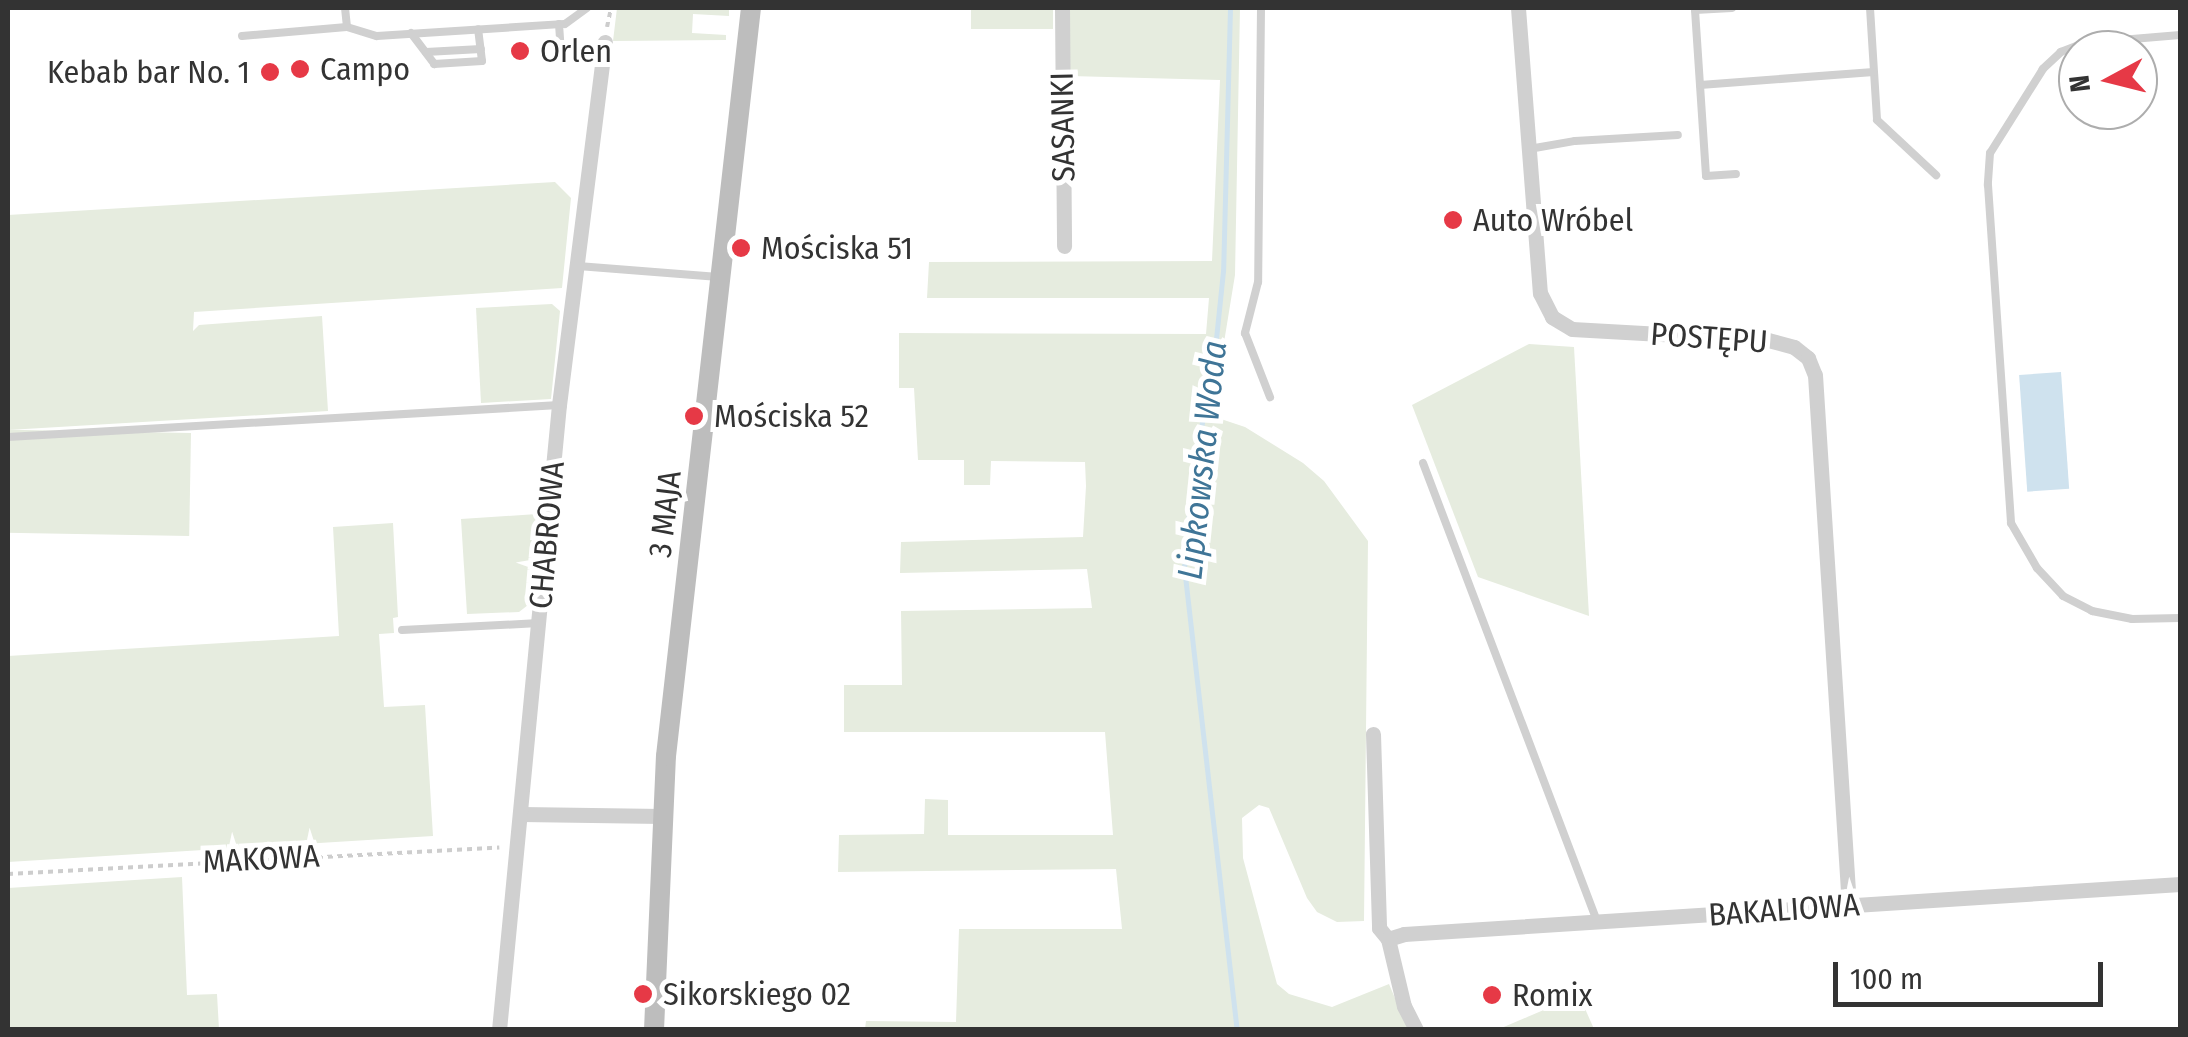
<!DOCTYPE html>
<meta charset="utf-8">
<style>
body{margin:0}
#map{position:relative;width:2188px;height:1037px;overflow:hidden;background:#fff;font-family:"Fira Sans Condensed",sans-serif}
div>[style]{position:absolute}
[style*='--x']{left:calc(var(--x)*1px);top:calc(var(--y)*1px);width:calc(var(--w)*1px);rotate:calc(var(--a)*1deg)}
.green>*{inset:0;background:#e6ecdf;transform-origin:0 0}
.water>*{inset:0;background:#cfe2ee;transform-origin:0 0}
.stream>*{height:5px;margin:-2.5px;padding:0 2.5px;transform-origin:2.5px;border-radius:2.5px;background:#cfe2ee}
.path>*{height:4px;margin-top:-2px;transform-origin:0;background:repeating-linear-gradient(90deg,#cdcdcd 0 5px,transparent 0 10px)}
.service>*{height:8px;margin:-4px;padding:0 4px;transform-origin:4px;border-radius:4px;background:#d0d0d0}
.minor>*{height:15px;margin:-7.5px;padding:0 7.5px;transform-origin:7.5px;border-radius:7.5px;background:#d0d0d0}
.secondary>*{height:20px;margin:-10px;padding:0 10px;transform-origin:10px;border-radius:10px;background:#bdbdbd}
.dots>*{width:28px;height:28px;translate:-50% -50%;box-sizing:border-box;border:5px solid #fff;border-radius:50%}
span{translate:-50% -50%;white-space:nowrap;text-align:center;line-height:1.15;-webkit-text-stroke:10px #fff;paint-order:stroke}
.poi-label{font-size:32px;color:#333}
.left{translate:0 -50%;text-align:left}
.right{translate:-100% -50%;text-align:right}
.street-label{font-size:32px;color:#333}
.water-label{font-size:35px;color:#3f7597;font-style:italic}
.frame{position:absolute;inset:0;border:10px solid #333;pointer-events:none}
.north{position:absolute;left:2058px;top:30px;width:100px;height:100px;box-sizing:border-box;background:#fff;border:2px solid #adadad;border-radius:50%;rotate:263deg;font-size:28px;font-weight:700;line-height:40px;text-align:center;color:#333}
.north::after{content:'';display:block;margin:auto;width:35px;height:45px;background:#e63946;clip-path:polygon(50% 0,100% 100%,50% 72%,0 100%)}
.scale{position:absolute;left:1833px;top:962px;width:270px;height:45px;box-sizing:border-box;border:5px solid #333;border-top:0;padding-left:12px;font-size:30px;line-height:35px;white-space:nowrap;color:#333;-webkit-text-stroke:8px #fff;paint-order:stroke}
</style>
<div id="map">
<div class="green">
<i style="clip-path:polygon(617px 8px,729px 8px,729px 16px,693px 14px,692px 33px,726px 35px,726px 40px,613px 41px)"></i>
<i style="left:971px;top:8px;width:82px;height:21px"></i>
<i style="clip-path:polygon(1069px 8px,1240px 8px,1235px 275px,1212px 416px,1245px 427px,1303px 463px,1324px 481px,1368px 541px,1364px 921px,1337px 922px,1317px 912px,1307px 898px,1269px 808px,1259px 805px,1242px 818px,1243px 858px,1277px 984px,1289px 994px,1332px 1007px,1389px 984px,1408px 1029px,865px 1029px,866px 1021px,956px 1022px,959px 929px,1122px 929px,1116px 869px,838px 872px,839px 835px,924px 834px,925px 799px,948px 800px,948px 835px,1113px 835px,1105px 732px,844px 732px,844px 685px,902px 685px,901px 611px,1092px 608px,1087px 569px,900px 573px,901px 542px,1083px 537px,1086px 486px,1085px 462px,991px 461px,990px 485px,964px 485px,964px 460px,918px 460px,914px 388px,899px 388px,899px 333px,1206px 334px,1209px 298px,927px 298px,929px 262px,1212px 261px,1220px 80px,1070px 76px)"></i>
<i style="clip-path:polygon(555px 182px,571px 198px,562px 288px,194px 312px,193px 331px,199px 325px,322px 316px,328px 411px,8px 430px,8px 215px)"></i>
<i style="clip-path:polygon(552px 304px,560px 311px,551px 399px,481px 403px,476px 308px)"></i>
<i style="clip-path:polygon(1529px 344px,1574px 347px,1589px 616px,1478px 577px,1412px 405px)"></i>
<i style="left:191px;top:433px;width:103px;height:183px;rotate:91deg"></i>
<i style="clip-path:polygon(537px 514px,528px 605px,519px 612px,467px 614px,461px 519px)"></i>
<i style="clip-path:polygon(393px 523px,398px 617px,393px 618px,394px 633px,379px 634px,384px 707px,425px 705px,433px 836px,8px 862px,8px 656px,339px 636px,333px 527px)"></i>
<i style="clip-path:polygon(182px 877px,187px 995px,217px 994px,219px 1029px,8px 1029px,8px 888px)"></i>
<i style="clip-path:polygon(1579px 995px,1594px 1029px,1499px 1029px)"></i>
</div>
<div class="water">
<i style="left:2061px;top:372px;width:117px;height:42px;rotate:86deg"></i>
</div>
<div class="stream">
<i style="--x:1230;--y:8;--w:263;--a:91.5"></i>
<i style="--x:1223;--y:271;--w:98;--a:95.9"></i>
<i style="--x:1213;--y:368;--w:101;--a:101.4"></i>
<i style="--x:1193;--y:467;--w:100;--a:95.1"></i>
<i style="--x:1184;--y:567;--w:466;--a:83.5"></i>
</div>
<div class="path">
<i style="--x:607;--y:27;--w:19;--a:-78"></i>
<i style="--x:8;--y:874;--w:492;--a:-3.1"></i>
</div>
<div class="service">
<i style="--x:345;--y:8;--w:19;--a:84"></i>
<i style="--x:347;--y:27;--w:31;--a:17"></i>
<i style="--x:377;--y:36;--w:188;--a:-3.7"></i>
<i style="--x:565;--y:24;--w:27;--a:-36"></i>
<i style="--x:1261;--y:8;--w:274;--a:90.6"></i>
<i style="--x:1258;--y:282;--w:53;--a:104.3"></i>
<i style="--x:1245;--y:333;--w:69;--a:68.7"></i>
<i style="--x:1732;--y:8;--w:37;--a:177"></i>
<i style="--x:1695;--y:10;--w:166;--a:86.2"></i>
<i style="--x:1706;--y:176;--w:30;--a:-4"></i>
<i style="--x:1870;--y:8;--w:112;--a:86.4"></i>
<i style="--x:1877;--y:120;--w:81;--a:43"></i>
<i style="--x:559;--y:24;--w:27;--a:86"></i>
<i style="--x:411;--y:33;--w:39;--a:53"></i>
<i style="--x:434;--y:64;--w:48;--a:-3.6"></i>
<i style="--x:482;--y:61;--w:32;--a:-97"></i>
<i style="--x:2180;--y:35;--w:96;--a:175.2"></i>
<i style="--x:2084;--y:43;--w:25;--a:159"></i>
<i style="--x:2061;--y:52;--w:25;--a:137"></i>
<i style="--x:2043;--y:69;--w:99;--a:122.2"></i>
<i style="--x:1990;--y:153;--w:32;--a:94"></i>
<i style="--x:1988;--y:185;--w:339;--a:86.1"></i>
<i style="--x:2011;--y:523;--w:52;--a:60"></i>
<i style="--x:2037;--y:568;--w:38;--a:47"></i>
<i style="--x:2063;--y:596;--w:33;--a:27"></i>
<i style="--x:2092;--y:611;--w:41;--a:11.3"></i>
<i style="--x:2132;--y:619;--w:48;--a:-1.2"></i>
<i style="--x:242;--y:36;--w:105;--a:-4.9"></i>
<i style="--x:426;--y:52;--w:55;--a:-3.1"></i>
<i style="--x:1700;--y:85;--w:174;--a:-4.3"></i>
<i style="--x:1529;--y:149;--w:47;--a:-9.9"></i>
<i style="--x:1575;--y:141;--w:103;--a:-3.3"></i>
<i style="--x:578;--y:266;--w:141;--a:4.5"></i>
<i style="--x:8;--y:437;--w:552;--a:-3.32"></i>
<i style="--x:1423;--y:463;--w:490;--a:69.2"></i>
<i style="--x:402;--y:630;--w:137;--a:-2.9"></i>
</div>
<div class="minor">
<i style="--x:1062;--y:8;--w:238;--a:89.5"></i>
<i style="--x:1518;--y:8;--w:286;--a:85.6"></i>
<i style="--x:1540;--y:293;--w:27;--a:63"></i>
<i style="--x:1552;--y:317;--w:23;--a:31"></i>
<i style="--x:1572;--y:329;--w:196;--a:3.2"></i>
<i style="--x:1768;--y:340;--w:27;--a:15"></i>
<i style="--x:1794;--y:347;--w:18;--a:38"></i>
<i style="--x:1808;--y:358;--w:18;--a:68"></i>
<i style="--x:1815;--y:375;--w:532;--a:86.34"></i>
<i style="--x:1373;--y:734;--w:194;--a:88.2"></i>
<i style="--x:1379;--y:928;--w:14;--a:51"></i>
<i style="--x:1388;--y:939;--w:69;--a:76.6"></i>
<i style="--x:1404;--y:1006;--w:27;--a:63"></i>
<i style="--x:521;--y:814;--w:141;--a:0.8"></i>
<i style="--x:1388;--y:939;--w:17;--a:-17"></i>
<i style="--x:1404;--y:934;--w:778;--a:-3.69"></i>
<i style="--x:499;--y:1030;--w:628;--a:-84.52"></i>
<i style="--x:559;--y:405;--w:366;--a:-82.8"></i>
</div>
<div class="secondary">
<i style="--x:654;--y:1030;--w:274;--a:-87.5"></i>
<i style="--x:666;--y:756;--w:753;--a:-83.52"></i>
</div>
<div class="dots">
<i style="left:520px;top:51px;background:#e63946"></i>
<i style="left:300px;top:69px;background:#e63946"></i>
<i style="left:270px;top:72px;background:#e63946"></i>
<i style="left:1453px;top:220px;background:#e63946"></i>
<i style="left:741px;top:248px;background:#e63946"></i>
<i style="left:694px;top:416px;background:#e63946"></i>
<i style="left:643px;top:994px;background:#e63946"></i>
<i style="left:1492px;top:995px;background:#e63946"></i>
</div>
<div class="poi-label">
<span class="left" style="left:540px;top:51px">Orlen</span>
<span class="left" style="left:320px;top:69px">Campo</span>
<span class="right" style="left:250px;top:72px">Kebab bar No. 1</span>
<span class="left" style="left:1473px;top:220px">Auto Wróbel</span>
<span class="left" style="left:761px;top:248px">Mościska 51</span>
<span class="left" style="left:714px;top:416px">Mościska 52</span>
<span class="left" style="left:663px;top:994px">Sikorskiego 02</span>
<span class="left" style="left:1512px;top:995px">Romix</span>
</div>
<div class="street-label">
<span style="left:1063px;top:127px;rotate:-91deg">SASANKI</span>
<span style="left:1709px;top:338px;rotate:4deg">POSTĘPU</span>
<span style="left:665px;top:514px;rotate:-83deg">3 MAJA</span>
<span style="left:547px;top:535px;rotate:-85deg">CHABROWA</span>
<span style="left:261px;top:859px;rotate:-3deg">MAKOWA</span>
<span style="left:1784px;top:910px;rotate:-4deg">BAKALIOWA</span>
</div>
<div class="water-label">
<span style="left:1202px;top:460px;rotate:-84deg">Lipkowska Woda</span>
</div>
<div class="frame"></div>
<div class="north">N</div>
<div class="scale">100 m</div>
</div>
